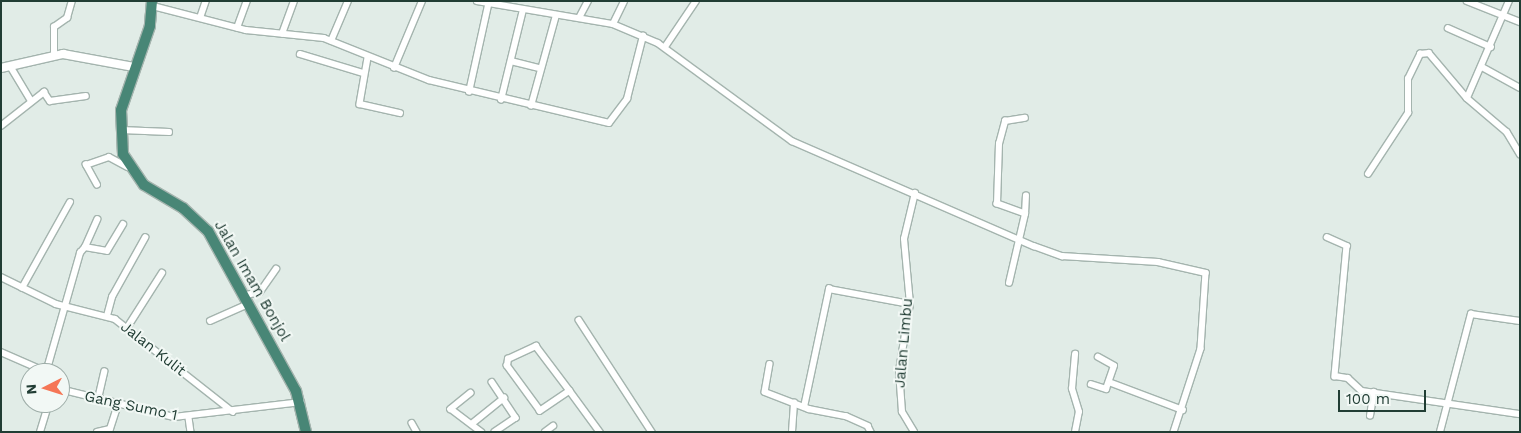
<!DOCTYPE html>
<style>
body{margin:0}
#map{position:relative;width:1521px;height:433px;overflow:hidden;background:#e1ece7;font-family:"Work Sans",sans-serif}
div>[style]{position:absolute}
[style*='--x']{left:calc(var(--x)*1px);top:calc(var(--y)*1px);width:calc(var(--w)*1px);rotate:calc(var(--a)*1deg)}
.roads{filter:drop-shadow(1px 0 #a4b4ae) drop-shadow(-1px 0 #a4b4ae) drop-shadow(0 1px #a4b4ae) drop-shadow(0 -1px #a4b4ae)}
.minor>*{height:5.5px;margin:-2.75px;padding:0 2.75px;transform-origin:2.75px;border-radius:2.75px;background:#fff}
.tertiary>*{height:8px;margin:-4px;padding:0 4px;transform-origin:4px;border-radius:4px;background:#fff}
.trunk>*{height:10px;margin:-5px;padding:0 5px;transform-origin:5px;border-radius:5px;background:#488676}
span{translate:-50% -50%;white-space:nowrap;text-align:center;line-height:1.15;-webkit-text-stroke:4px #f2f8f5;paint-order:stroke}
.street-label{font-size:15px;color:#213d34}
.frame{position:absolute;inset:0;border:2px solid #213d34;pointer-events:none}
.north{position:absolute;left:20px;top:363px;width:50px;height:50px;box-sizing:border-box;background:#f2f8f5;border:1px solid #9eada8;border-radius:50%;rotate:265deg;font-size:14px;font-weight:700;line-height:20px;text-align:center;color:#213d34}
.north::after{content:'';display:block;margin:auto;width:18px;height:22px;background:#f57656;clip-path:polygon(50% 0,100% 100%,50% 72%,0 100%)}
.scale{position:absolute;left:1338px;top:390px;width:88px;height:22px;box-sizing:border-box;border:2px solid #213d34;border-top:0;padding-left:6px;font-size:15px;line-height:18px;white-space:nowrap;color:#213d34;-webkit-text-stroke:4px #f2f8f5;paint-order:stroke}
</style>
<div id="map">
<div class="roads">
<div class="minor">
<i style="--x:477;--y:1;--w:138;--a:9.6"></i>
<i style="--x:613;--y:24;--w:49;--a:22.9"></i>
<i style="--x:658;--y:43;--w:166;--a:36.2"></i>
<i style="--x:792;--y:141;--w:264;--a:23.5"></i>
<i style="--x:1034;--y:246;--w:30;--a:20"></i>
<i style="--x:1062;--y:256;--w:96;--a:3.6"></i>
<i style="--x:1158;--y:262;--w:49;--a:12.9"></i>
<i style="--x:1206;--y:273;--w:76;--a:93.8"></i>
<i style="--x:1201;--y:349;--w:87;--a:108"></i>
<i style="--x:1467;--y:1;--w:57;--a:21.6"></i>
<i style="--x:153;--y:6;--w:96;--a:14.5"></i>
<i style="--x:246;--y:30;--w:78;--a:5.9"></i>
<i style="--x:324;--y:38;--w:113;--a:21.8"></i>
<i style="--x:429;--y:80;--w:185;--a:13.4"></i>
<i style="--x:609;--y:123;--w:30;--a:-53"></i>
<i style="--x:627;--y:99;--w:65;--a:-75.7"></i>
<i style="--x:200;--y:18;--w:18;--a:-71"></i>
<i style="--x:579;--y:18;--w:19;--a:-62"></i>
<i style="--x:613;--y:24;--w:25;--a:-64"></i>
<i style="--x:237;--y:28;--w:29;--a:-70"></i>
<i style="--x:1448;--y:28;--w:47;--a:23.8"></i>
<i style="--x:282;--y:34;--w:35;--a:-70"></i>
<i style="--x:331;--y:41;--w:43;--a:-67"></i>
<i style="--x:665;--y:47;--w:55;--a:-56"></i>
<i style="--x:54;--y:54;--w:27;--a:-90"></i>
<i style="--x:54;--y:27;--w:16;--a:-35"></i>
<i style="--x:67;--y:18;--w:18;--a:-74"></i>
<i style="--x:300;--y:54;--w:66;--a:16.8"></i>
<i style="--x:368;--y:58;--w:47;--a:99.9"></i>
<i style="--x:360;--y:104;--w:41;--a:12.7"></i>
<i style="--x:511;--y:61;--w:30;--a:14"></i>
<i style="--x:11;--y:67;--w:39;--a:59"></i>
<i style="--x:1482;--y:67;--w:43;--a:28.9"></i>
<i style="--x:394;--y:68;--w:73;--a:-67.3"></i>
<i style="--x:469;--y:92;--w:93;--a:-77.6"></i>
<i style="--x:1467;--y:98;--w:52;--a:40.4"></i>
<i style="--x:1507;--y:132;--w:26;--a:59"></i>
<i style="--x:501;--y:100;--w:93;--a:-76.3"></i>
<i style="--x:531;--y:106;--w:94;--a:-74.6"></i>
<i style="--x:1;--y:126;--w:55;--a:-38.3"></i>
<i style="--x:44;--y:92;--w:11;--a:56"></i>
<i style="--x:50;--y:101;--w:36;--a:-8"></i>
<i style="--x:121;--y:130;--w:48;--a:2.4"></i>
<i style="--x:1368;--y:174;--w:73;--a:-56.7"></i>
<i style="--x:1408;--y:113;--w:34;--a:-90"></i>
<i style="--x:1408;--y:79;--w:28;--a:-64"></i>
<i style="--x:1420;--y:54;--w:9;--a:-6"></i>
<i style="--x:1429;--y:53;--w:59;--a:49.8"></i>
<i style="--x:1467;--y:98;--w:106;--a:-66.6"></i>
<i style="--x:97;--y:185;--w:23;--a:-119"></i>
<i style="--x:86;--y:165;--w:24;--a:-19"></i>
<i style="--x:109;--y:157;--w:21;--a:28"></i>
<i style="--x:1025;--y:214;--w:18;--a:-87"></i>
<i style="--x:1327;--y:237;--w:22;--a:24"></i>
<i style="--x:1347;--y:246;--w:131;--a:95.3"></i>
<i style="--x:1335;--y:376;--w:13;--a:9"></i>
<i style="--x:1348;--y:378;--w:19;--a:43"></i>
<i style="--x:1362;--y:391;--w:160;--a:8.3"></i>
<i style="--x:85;--y:247;--w:30;--a:-66"></i>
<i style="--x:1;--y:277;--w:61;--a:26.1"></i>
<i style="--x:56;--y:304;--w:61;--a:14.3"></i>
<i style="--x:115;--y:319;--w:150;--a:38.2"></i>
<i style="--x:1009;--y:283;--w:71;--a:-76.9"></i>
<i style="--x:1025;--y:214;--w:30;--a:-160"></i>
<i style="--x:997;--y:204;--w:60;--a:-88.1"></i>
<i style="--x:999;--y:144;--w:24;--a:-75"></i>
<i style="--x:1005;--y:121;--w:20;--a:-9"></i>
<i style="--x:22;--y:288;--w:98;--a:-60.8"></i>
<i style="--x:242;--y:296;--w:18;--a:-13"></i>
<i style="--x:260;--y:292;--w:28;--a:-55"></i>
<i style="--x:107;--y:316;--w:20;--a:-75"></i>
<i style="--x:112;--y:297;--w:68;--a:-60.8"></i>
<i style="--x:579;--y:320;--w:134;--a:56.9"></i>
<i style="--x:210;--y:321;--w:39;--a:-24"></i>
<i style="--x:127;--y:328;--w:65;--a:-57.5"></i>
<i style="--x:1;--y:352;--w:52;--a:23.6"></i>
<i style="--x:770;--y:364;--w:28;--a:100"></i>
<i style="--x:765;--y:392;--w:47;--a:21.1"></i>
<i style="--x:809;--y:409;--w:38;--a:11"></i>
<i style="--x:846;--y:416;--w:24;--a:24"></i>
<i style="--x:868;--y:426;--w:7;--a:63"></i>
<i style="--x:47;--y:369;--w:121;--a:-74.1"></i>
<i style="--x:80;--y:253;--w:8;--a:-50"></i>
<i style="--x:85;--y:247;--w:22;--a:10"></i>
<i style="--x:107;--y:251;--w:31;--a:-59"></i>
<i style="--x:492;--y:382;--w:43;--a:56.3"></i>
<i style="--x:516;--y:418;--w:25;--a:146"></i>
<i style="--x:1109;--y:382;--w:79;--a:20.7"></i>
<i style="--x:1091;--y:384;--w:16;--a:18"></i>
<i style="--x:1106;--y:389;--w:24;--a:-71"></i>
<i style="--x:1114;--y:366;--w:18;--a:-151"></i>
<i style="--x:60;--y:389;--w:117;--a:13.8"></i>
<i style="--x:174;--y:417;--w:128;--a:-6.7"></i>
<i style="--x:570;--y:391;--w:36;--a:146"></i>
<i style="--x:540;--y:411;--w:56;--a:-126.3"></i>
<i style="--x:507;--y:366;--w:7;--a:-82"></i>
<i style="--x:508;--y:359;--w:31;--a:-25"></i>
<i style="--x:536;--y:346;--w:56;--a:52.9"></i>
<i style="--x:570;--y:391;--w:51;--a:53.8"></i>
<i style="--x:471;--y:393;--w:26;--a:141"></i>
<i style="--x:451;--y:409;--w:38;--a:37"></i>
<i style="--x:98;--y:399;--w:28;--a:-77"></i>
<i style="--x:804;--y:407;--w:121;--a:-78"></i>
<i style="--x:829;--y:289;--w:82;--a:10.5"></i>
<i style="--x:1370;--y:416;--w:24;--a:-81"></i>
<i style="--x:189;--y:418;--w:14;--a:82"></i>
<i style="--x:412;--y:423;--w:10;--a:61"></i>
<i style="--x:473;--y:423;--w:40;--a:-39"></i>
<i style="--x:40;--y:432;--w:30;--a:-73"></i>
<i style="--x:97;--y:432;--w:13;--a:-13"></i>
<i style="--x:110;--y:429;--w:26;--a:-72"></i>
<i style="--x:545;--y:432;--w:10;--a:-37"></i>
<i style="--x:792;--y:432;--w:29;--a:-86"></i>
<i style="--x:914;--y:432;--w:23;--a:-121"></i>
<i style="--x:902;--y:412;--w:41;--a:-94.2"></i>
<i style="--x:899;--y:371;--w:68;--a:-80.7"></i>
<i style="--x:910;--y:304;--w:65;--a:-95.3"></i>
<i style="--x:904;--y:239;--w:47;--a:-76.6"></i>
<i style="--x:1075;--y:432;--w:20;--a:-79"></i>
<i style="--x:1079;--y:412;--w:24;--a:-107"></i>
<i style="--x:1072;--y:389;--w:35;--a:-85"></i>
<i style="--x:1440;--y:432;--w:122;--a:-75.3"></i>
<i style="--x:1471;--y:314;--w:49;--a:8.1"></i>
</div>
<div class="tertiary">
<i style="--x:1;--y:68;--w:64;--a:-12.7"></i>
<i style="--x:63;--y:54;--w:72;--a:10.4"></i>
</div>
<div class="trunk">
<i style="--x:152;--y:1;--w:25;--a:95"></i>
<i style="--x:150;--y:26;--w:89;--a:109"></i>
<i style="--x:121;--y:110;--w:44;--a:87.4"></i>
<i style="--x:123;--y:154;--w:37;--a:56"></i>
<i style="--x:144;--y:185;--w:45;--a:30.5"></i>
<i style="--x:183;--y:208;--w:34;--a:43"></i>
<i style="--x:208;--y:231;--w:183;--a:61.2"></i>
<i style="--x:296;--y:391;--w:42;--a:76.3"></i>
</div>
</div>
<div class="street-label">
<span style="left:252px;top:281px;rotate:60deg">Jalan Imam Bonjol</span>
<span style="left:904px;top:343px;rotate:-85deg">Jalan Limbu</span>
<span style="left:153px;top:349px;rotate:38deg">Jalan Kulit</span>
<span style="left:131px;top:406px;rotate:12deg">Gang Sumo 1</span>
</div>
<div class="frame"></div>
<div class="north">N</div>
<div class="scale">100 m</div>
</div>
